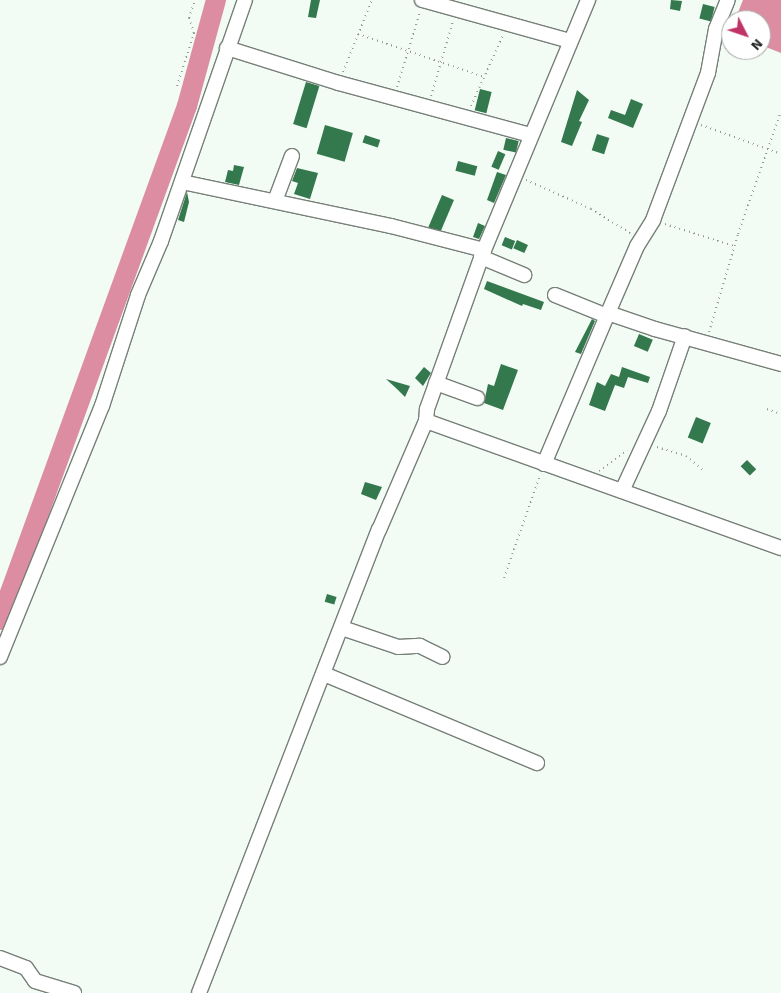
<!DOCTYPE html>
<style>
body{margin:0}
#map{position:relative;width:781px;height:993px;overflow:hidden;background:#f2fbf4;font-family:Signika,sans-serif}
div>[style]{position:absolute}
[style*='--x']{left:calc(var(--x)*1px);top:calc(var(--y)*1px);width:calc(var(--w)*1px);rotate:calc(var(--a)*1deg)}
.water>*{inset:0;background:#dd8da2}
.river>*{height:20px;margin:-10px;padding:0 10px;transform-origin:10px;border-radius:10px;background:#dd8da2}
.building>*{inset:0;background:#33794d;transform-origin:0 0}
.path>*{height:2px;margin-top:-1px;transform-origin:0;background:repeating-linear-gradient(90deg,#929893 0 1px,transparent 0 5px)}
.roads{filter:drop-shadow(1px 0 #777f79) drop-shadow(-1px 0 #777f79) drop-shadow(0 1px #777f79) drop-shadow(0 -1px #777f79)}
.minor>*{height:14px;margin:-7px;padding:0 7px;transform-origin:7px;border-radius:7px;background:#fff}
span{translate:-50% -50%;white-space:nowrap;text-align:center;line-height:1.15;-webkit-text-stroke:5px #fff;paint-order:stroke}
.north{position:absolute;left:721px;top:10px;width:50px;height:50px;box-sizing:border-box;background:#fff;border:1px solid #a6a7a6;border-radius:50%;rotate:131deg;font-size:14px;font-weight:700;line-height:20px;text-align:center;color:#212421}
.north::after{content:'';display:block;margin:auto;width:18px;height:22px;background:#bf3367;clip-path:polygon(50% 0,100% 100%,50% 72%,0 100%)}
</style>
<div id="map">
<div class="water">
<i style="clip-path:polygon(743px 0,781px 0,781px 53px,761px 45px,761px 20px,735px 20px)"></i>
</div>
<div class="river">
<i style="--x:0;--y:620;--w:547;--a:-70.01"></i>
<i style="--x:187;--y:106;--w:110;--a:-74.7"></i>
</div>
<div class="building">
<i style="clip-path:polygon(311px 0,320px 0,316px 18px,308px 17px)"></i>
<i style="clip-path:polygon(671px 0,682px 1px,680px 11px,670px 9px)"></i>
<i style="left:703px;top:4px;width:12px;height:15px;rotate:14deg"></i>
<i style="left:306px;top:82px;width:14px;height:44px;rotate:17deg"></i>
<i style="left:480px;top:89px;width:12px;height:22px;rotate:14deg"></i>
<i style="clip-path:polygon(577px 90px,589px 100px,579px 121px,582px 122px,572px 146px,561px 142px)"></i>
<i style="clip-path:polygon(631px 99px,643px 104px,633px 128px,608px 118px,611px 110px,625px 115px)"></i>
<i style="left:325px;top:125px;width:29px;height:30px;rotate:16deg"></i>
<i style="left:597px;top:134px;width:13px;height:17px;rotate:18deg"></i>
<i style="left:365px;top:135px;width:16px;height:8px;rotate:18deg"></i>
<i style="left:506px;top:138px;width:13px;height:12px;rotate:13deg"></i>
<i style="left:498px;top:151px;width:8px;height:17px;rotate:23deg"></i>
<i style="left:458px;top:161px;width:20px;height:10px;rotate:15deg"></i>
<i style="clip-path:polygon(234px 165px,244px 167px,239px 185px,225px 182px,228px 170px,233px 171px)"></i>
<i style="clip-path:polygon(297px 168px,318px 173px,310px 199px,294px 194px,298px 183px,292px 181px)"></i>
<i style="clip-path:polygon(497px 172px,506px 175px,494px 203px,487px 200px)"></i>
<i style="clip-path:polygon(187px 192px,189px 202px,184px 222px,178px 220px)"></i>
<i style="left:442px;top:195px;width:13px;height:35px;rotate:23deg"></i>
<i style="clip-path:polygon(478px 223px,485px 226px,479px 239px,473px 237px)"></i>
<i style="left:505px;top:237px;width:11px;height:9px;rotate:22deg"></i>
<i style="left:517px;top:240px;width:12px;height:9px;rotate:24deg"></i>
<i style="clip-path:polygon(487px 281px,544px 302px,541px 310px,523px 304px,522px 306px,484px 289px)"></i>
<i style="clip-path:polygon(592px 319px,595px 321px,581px 354px,575px 352px)"></i>
<i style="left:639px;top:334px;width:15px;height:13px;rotate:23deg"></i>
<i style="clip-path:polygon(501px 364px,518px 370px,503px 410px,484px 403px,488px 384px,494px 386px)"></i>
<i style="clip-path:polygon(424px 367px,431px 373px,423px 386px,415px 378px)"></i>
<i style="clip-path:polygon(622px 367px,650px 377px,648px 383px,628px 377px,624px 388px,615px 385px,605px 411px,589px 405px,597px 382px,605px 386px,611px 374px,619px 377px)"></i>
<i style="clip-path:polygon(386px 379px,410px 386px,405px 397px,397px 389px)"></i>
<i style="left:696px;top:417px;width:16px;height:22px;rotate:22deg"></i>
<i style="left:747px;top:460px;width:13px;height:9px;rotate:45deg"></i>
<i style="clip-path:polygon(365px 482px,382px 487px,376px 500px,361px 494px)"></i>
<i style="left:327px;top:594px;width:10px;height:8px;rotate:17deg"></i>
</div>
<div class="path">
<i style="--x:358;--y:34;--w:133;--a:18.8"></i>
<i style="--x:343;--y:72;--w:78;--a:-68.1"></i>
<i style="--x:177;--y:86;--w:56;--a:-72.2"></i>
<i style="--x:194;--y:33;--w:16;--a:-108"></i>
<i style="--x:189;--y:18;--w:19;--a:-72"></i>
<i style="--x:397;--y:87;--w:78;--a:-73"></i>
<i style="--x:431;--y:96;--w:78;--a:-73.7"></i>
<i style="--x:471;--y:106;--w:78;--a:-65.7"></i>
<i style="--x:701;--y:125;--w:85;--a:19.9"></i>
<i style="--x:526;--y:180;--w:71;--a:24"></i>
<i style="--x:591;--y:209;--w:46;--a:31.6"></i>
<i style="--x:665;--y:224;--w:72;--a:17.7"></i>
<i style="--x:709;--y:332;--w:102;--a:-73.5"></i>
<i style="--x:738;--y:234;--w:130;--a:-70.7"></i>
<i style="--x:767;--y:409;--w:15;--a:20"></i>
<i style="--x:657;--y:447;--w:30;--a:17"></i>
<i style="--x:686;--y:456;--w:23;--a:40"></i>
<i style="--x:599;--y:471;--w:35;--a:-37"></i>
<i style="--x:504;--y:578;--w:109;--a:-70.7"></i>
</div>
<div class="roads">
<div class="minor">
<i style="--x:422;--y:0;--w:154;--a:15.5"></i>
<i style="--x:227;--y:48;--w:117;--a:17.4"></i>
<i style="--x:339;--y:83;--w:198;--a:15.2"></i>
<i style="--x:182;--y:182;--w:214;--a:11.9"></i>
<i style="--x:391;--y:226;--w:96;--a:14.5"></i>
<i style="--x:275;--y:201;--w:48;--a:-69.3"></i>
<i style="--x:481;--y:257;--w:47;--a:22.7"></i>
<i style="--x:555;--y:295;--w:56;--a:22"></i>
<i style="--x:608;--y:313;--w:73;--a:-66.6"></i>
<i style="--x:637;--y:246;--w:31;--a:-58"></i>
<i style="--x:653;--y:220;--w:157;--a:-69.5"></i>
<i style="--x:708;--y:73;--w:45;--a:-79.7"></i>
<i style="--x:716;--y:29;--w:31;--a:-68"></i>
<i style="--x:436;--y:383;--w:44;--a:20.1"></i>
<i style="--x:426;--y:421;--w:377;--a:19.7"></i>
<i style="--x:544;--y:464;--w:164;--a:-67"></i>
<i style="--x:608;--y:313;--w:50;--a:18.8"></i>
<i style="--x:655;--y:329;--w:131;--a:15.5"></i>
<i style="--x:622;--y:491;--w:88;--a:-65.2"></i>
<i style="--x:659;--y:411;--w:79;--a:-70.9"></i>
<i style="--x:342;--y:628;--w:59;--a:18.7"></i>
<i style="--x:398;--y:647;--w:22;--a:-3"></i>
<i style="--x:420;--y:646;--w:25;--a:26"></i>
<i style="--x:0;--y:657;--w:271;--a:-67.9"></i>
<i style="--x:102;--y:406;--w:117;--a:-72"></i>
<i style="--x:138;--y:295;--w:59;--a:-66.9"></i>
<i style="--x:161;--y:241;--w:255;--a:-70.8"></i>
<i style="--x:324;--y:674;--w:231;--a:22.7"></i>
<i style="--x:0;--y:958;--w:28;--a:21"></i>
<i style="--x:26;--y:968;--w:16;--a:55"></i>
<i style="--x:35;--y:981;--w:41;--a:17.1"></i>
<i style="--x:199;--y:993;--w:497;--a:-68.8"></i>
<i style="--x:379;--y:530;--w:119;--a:-66.7"></i>
<i style="--x:426;--y:421;--w:12;--a:-85"></i>
<i style="--x:427;--y:409;--w:169;--a:-70.3"></i>
<i style="--x:484;--y:250;--w:271;--a:-67.4"></i>
</div>
</div>
<div class="north">N</div>
</div>
